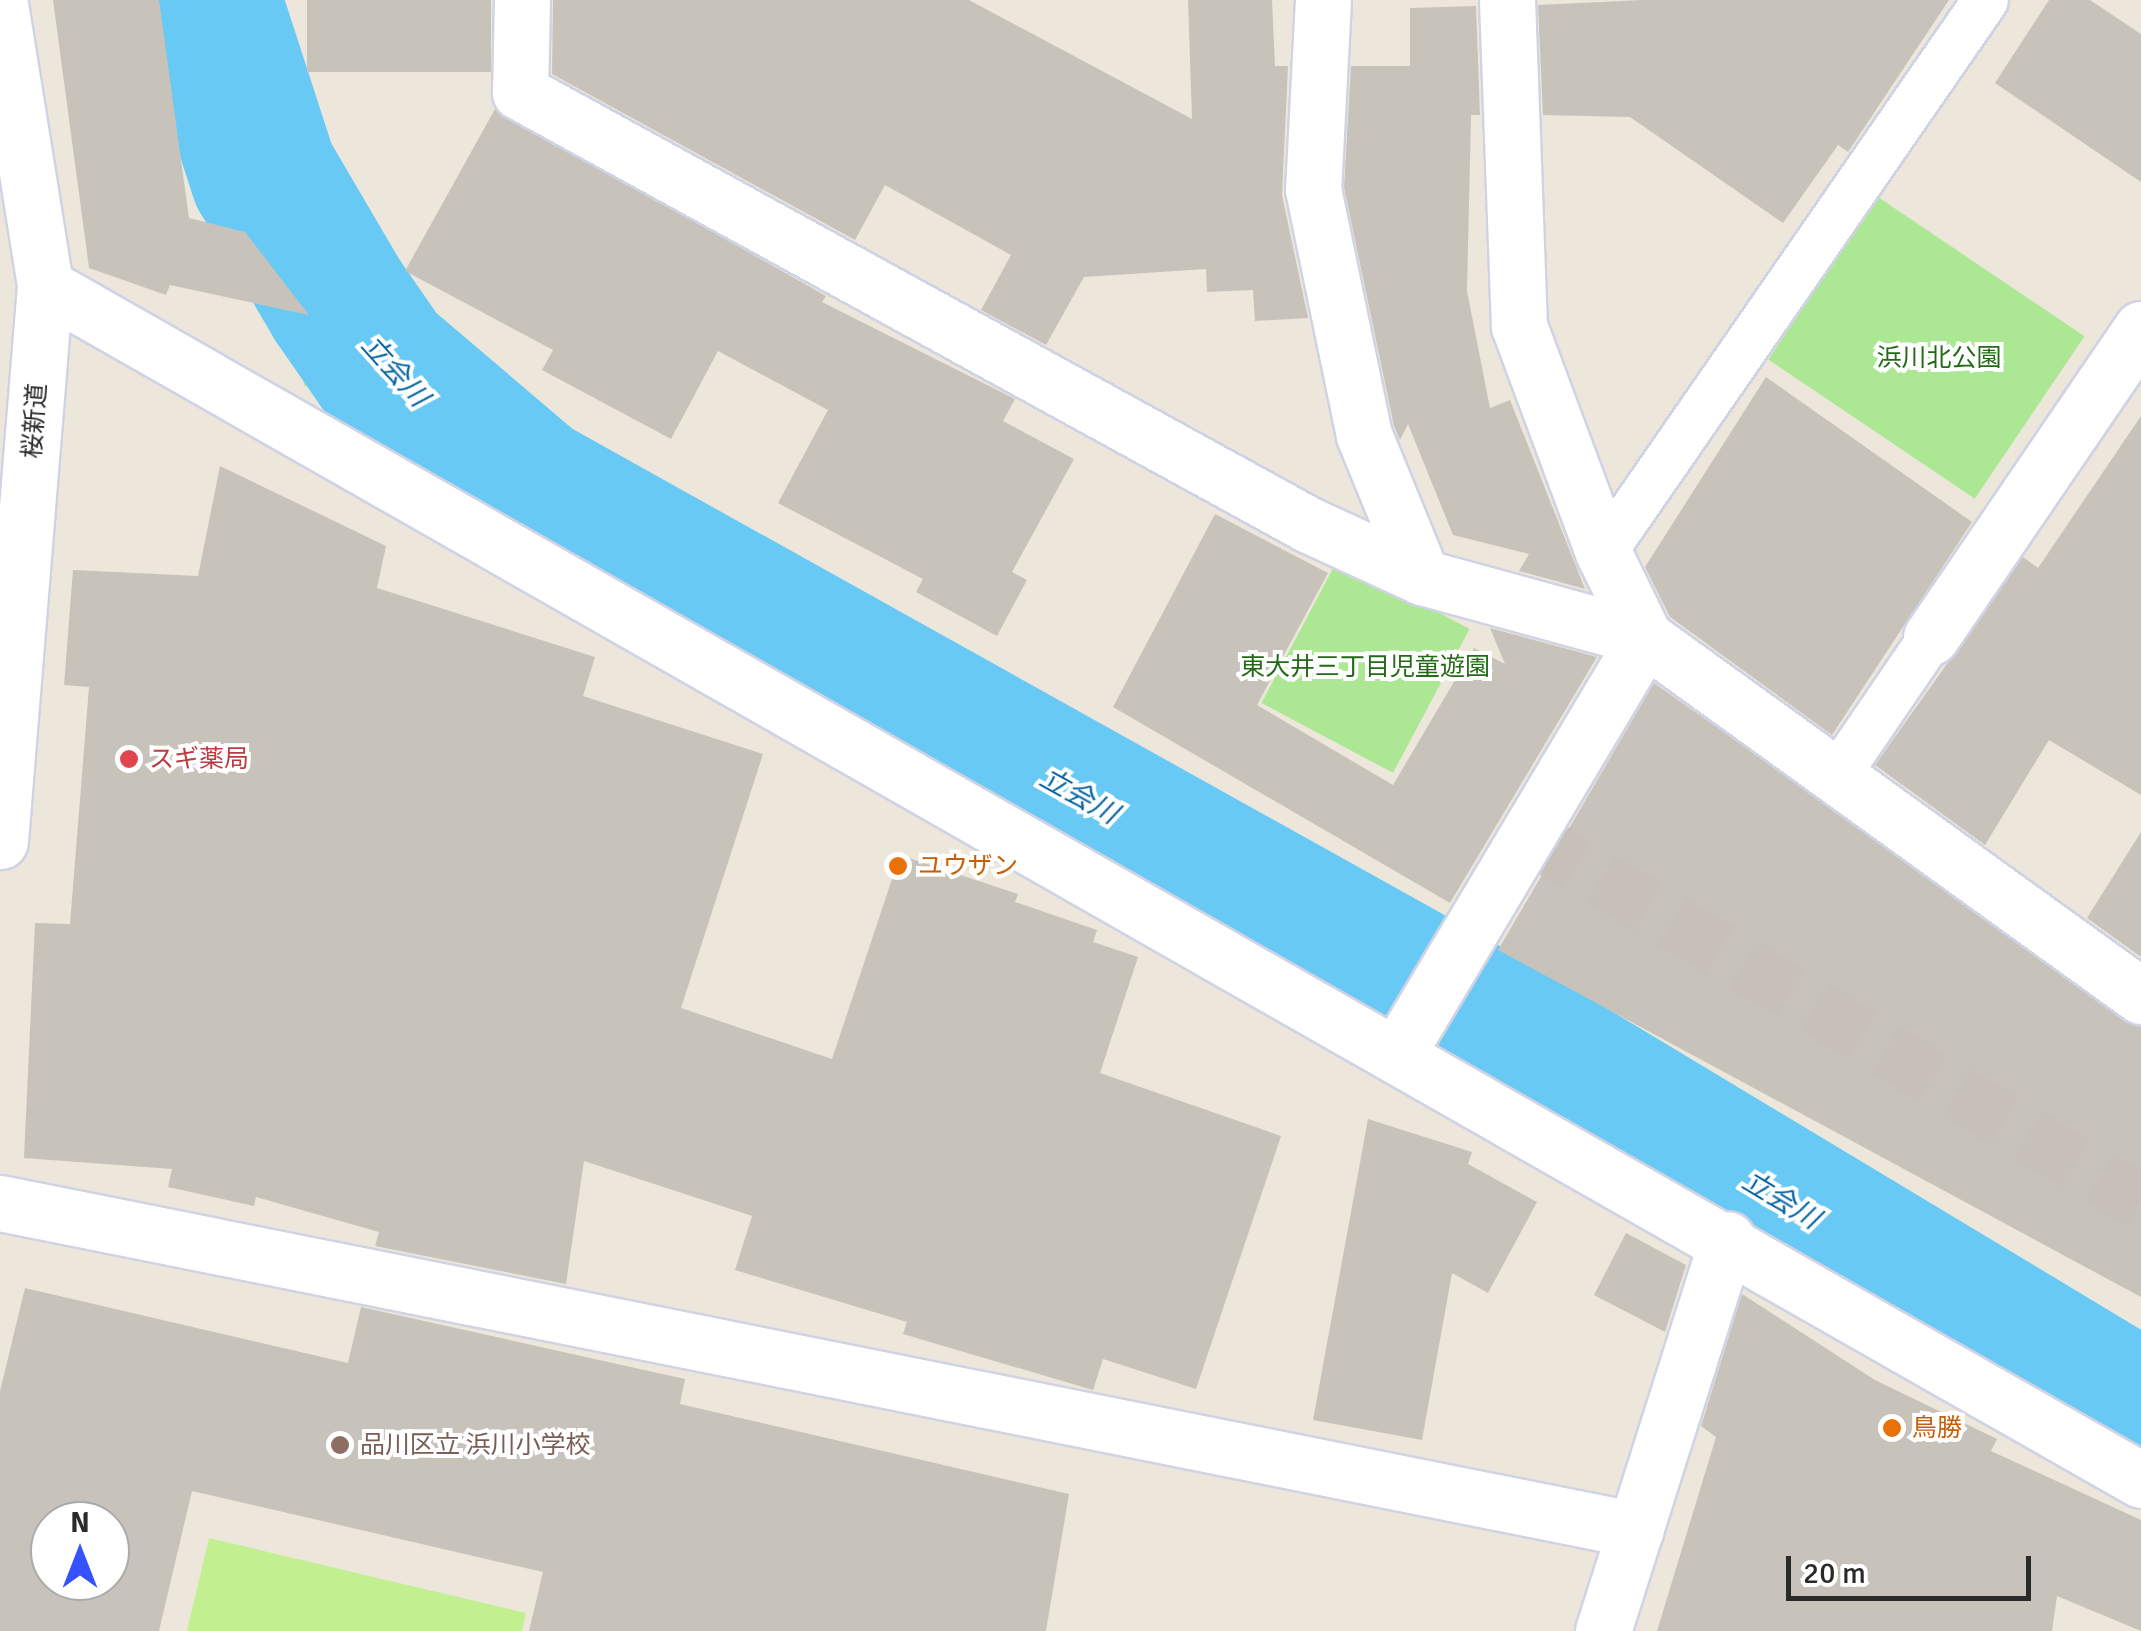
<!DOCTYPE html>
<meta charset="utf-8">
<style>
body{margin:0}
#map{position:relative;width:2141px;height:1631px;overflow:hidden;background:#ede6db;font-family:Signika,"Noto Sans JP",sans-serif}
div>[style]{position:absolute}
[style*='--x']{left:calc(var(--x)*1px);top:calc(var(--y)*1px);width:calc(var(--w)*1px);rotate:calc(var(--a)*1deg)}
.green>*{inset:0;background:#ace794;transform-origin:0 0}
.pitch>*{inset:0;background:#c2ef8f}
.river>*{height:148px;margin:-74px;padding:0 74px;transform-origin:74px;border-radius:74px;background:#68c9f5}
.building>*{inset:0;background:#c8c3ba;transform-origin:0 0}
.street-tunnel>*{height:55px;margin-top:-27.5px;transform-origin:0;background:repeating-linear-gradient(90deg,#c6c0b8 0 55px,transparent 0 83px)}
.roads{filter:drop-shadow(2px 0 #d0d3e4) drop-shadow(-2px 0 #d0d3e4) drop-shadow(0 2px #d0d3e4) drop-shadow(0 -2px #d0d3e4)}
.lane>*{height:45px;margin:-22.5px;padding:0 22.5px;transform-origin:22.5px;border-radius:22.5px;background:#fff}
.street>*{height:55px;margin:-27.5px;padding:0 27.5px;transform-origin:27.5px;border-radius:27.5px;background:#fff}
.dots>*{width:28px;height:28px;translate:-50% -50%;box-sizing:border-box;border:5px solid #fff;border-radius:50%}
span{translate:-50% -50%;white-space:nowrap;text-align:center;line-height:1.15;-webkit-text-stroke:8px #fff;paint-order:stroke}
.park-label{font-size:25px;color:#236b16}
.street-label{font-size:25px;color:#2a2a2a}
.health-label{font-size:25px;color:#be3a42}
.left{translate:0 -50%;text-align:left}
.food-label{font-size:25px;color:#c56008}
.education-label{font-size:25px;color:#785e54}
.water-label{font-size:28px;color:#0665a2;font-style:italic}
.north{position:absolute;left:30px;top:1501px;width:100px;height:100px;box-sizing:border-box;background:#fff;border:2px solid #aaa;border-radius:50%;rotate:0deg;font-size:28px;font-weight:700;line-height:40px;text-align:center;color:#2a2a2a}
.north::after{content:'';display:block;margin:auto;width:35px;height:45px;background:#3652ff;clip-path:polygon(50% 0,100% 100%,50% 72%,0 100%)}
.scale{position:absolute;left:1786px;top:1556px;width:245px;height:45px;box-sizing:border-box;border:5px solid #2a2a2a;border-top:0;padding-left:12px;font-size:30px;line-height:35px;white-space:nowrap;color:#2a2a2a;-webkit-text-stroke:8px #fff;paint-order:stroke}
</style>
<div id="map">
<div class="green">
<i style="left:1878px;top:197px;width:249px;height:196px;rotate:34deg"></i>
<i style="clip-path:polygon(301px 321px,404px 434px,402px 442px,304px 385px)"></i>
<i style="left:1338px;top:559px;width:149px;height:163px;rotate:28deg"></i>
</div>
<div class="pitch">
<i style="clip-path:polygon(209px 1538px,526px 1613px,522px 1631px,187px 1631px)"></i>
</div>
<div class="river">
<i style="--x:207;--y:0;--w:184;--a:72"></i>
<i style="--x:264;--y:175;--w:146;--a:59.6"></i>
<i style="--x:338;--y:301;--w:75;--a:55.3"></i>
<i style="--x:381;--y:363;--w:196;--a:40.4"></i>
<i style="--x:530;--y:490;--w:1123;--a:29.14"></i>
<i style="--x:1511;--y:1037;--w:735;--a:31.03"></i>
</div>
<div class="building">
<i style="clip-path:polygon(53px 0,159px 0,189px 218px,245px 232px,309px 315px,170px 285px,166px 295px,89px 268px)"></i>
<i style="left:307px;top:0;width:184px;height:72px"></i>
<i style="clip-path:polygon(553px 0,969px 0,1192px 119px,1188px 0,1272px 0,1275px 66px,1288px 66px,1282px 195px,1308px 318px,1255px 321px,1253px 290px,1207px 292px,1206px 269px,1084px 277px,1046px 345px,981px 310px,1011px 255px,885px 185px,855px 240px,552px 74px)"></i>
<i style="clip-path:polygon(1642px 0,1949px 0,1848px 152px,1838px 145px,1783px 223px,1630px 117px,1543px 115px,1538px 5px)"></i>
<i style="clip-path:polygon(2049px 0,2090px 0,2141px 34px,2141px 182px,1995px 83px)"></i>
<i style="clip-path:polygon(1476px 6px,1480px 115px,1471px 115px,1467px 291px,1490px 408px,1510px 400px,1585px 589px,1519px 571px,1529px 554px,1453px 535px,1408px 424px,1400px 440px,1394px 426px,1344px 187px,1351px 66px,1410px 66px,1410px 8px)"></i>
<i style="clip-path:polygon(495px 109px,826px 296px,822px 302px,1015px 399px,1003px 421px,1074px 459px,1012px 572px,1027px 580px,997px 636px,916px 592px,923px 579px,778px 503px,828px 410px,718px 351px,671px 439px,542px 370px,553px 350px,405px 271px)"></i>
<i style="clip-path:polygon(1766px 377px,1972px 522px,1832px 735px,1670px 617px,1645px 567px)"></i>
<i style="clip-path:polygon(2141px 416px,2141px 795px,2049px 740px,1985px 845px,1875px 765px,2023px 557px,2038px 568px)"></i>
<i style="clip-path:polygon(220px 466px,386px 546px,377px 588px,595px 657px,583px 696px,763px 754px,681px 1008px,832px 1059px,900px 855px,1018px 894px,1015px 902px,1097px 930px,1093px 942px,1138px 957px,1100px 1073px,1281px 1136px,1196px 1389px,1103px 1359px,1093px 1390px,903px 1334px,907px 1322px,735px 1270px,752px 1216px,584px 1161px,566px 1284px,375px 1246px,379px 1232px,256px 1197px,254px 1206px,168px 1187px,172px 1169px,24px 1158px,35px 923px,70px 924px,89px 687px,64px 685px,73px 570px,198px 576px)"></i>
<i style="clip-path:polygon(1215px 514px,1328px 573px,1257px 705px,1393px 785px,1474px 648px,1505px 664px,1490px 628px,1597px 657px,1450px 903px,1113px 707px)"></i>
<i style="clip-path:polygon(1654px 683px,2141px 1027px,2141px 1297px,1498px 950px)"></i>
<i style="clip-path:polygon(2141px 832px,2141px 957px,2087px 918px)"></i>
<i style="clip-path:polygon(1368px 1119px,1472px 1152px,1468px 1164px,1537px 1202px,1488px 1293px,1452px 1273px,1422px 1440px,1313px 1420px)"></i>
<i style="clip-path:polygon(1626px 1233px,1686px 1265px,1665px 1332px,1594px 1295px)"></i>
<i style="clip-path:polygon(evenodd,25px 1288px,348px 1363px,361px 1307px,685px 1379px,680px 1404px,1069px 1494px,1046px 1631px,529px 1631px,543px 1572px,192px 1491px,159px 1631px,0 1631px,0 1391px,25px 1288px,50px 1521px,110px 1521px,110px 1581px,50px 1581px,50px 1521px)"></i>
<i style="clip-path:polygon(1742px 1294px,1875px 1380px,1997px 1439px,1991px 1451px,2141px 1520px,2141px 1631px,2057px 1596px,2052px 1631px,1657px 1631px,1716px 1437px,1701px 1426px)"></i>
</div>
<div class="street-tunnel">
<i style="--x:1530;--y:836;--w:712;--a:30.92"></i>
</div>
<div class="roads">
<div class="lane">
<i style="--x:1603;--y:552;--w:671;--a:-55.32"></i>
<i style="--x:1834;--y:779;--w:172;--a:-55.7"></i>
</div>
<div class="street">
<i style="--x:522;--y:0;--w:92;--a:91.2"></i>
<i style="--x:520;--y:92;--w:900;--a:28.76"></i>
<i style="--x:1309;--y:525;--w:124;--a:24.7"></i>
<i style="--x:1422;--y:577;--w:231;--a:15.3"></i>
<i style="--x:1645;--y:638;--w:480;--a:120.8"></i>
<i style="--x:1323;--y:0;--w:189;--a:93"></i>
<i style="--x:1313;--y:189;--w:251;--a:78.3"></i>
<i style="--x:1364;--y:435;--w:153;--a:67.8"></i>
<i style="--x:1507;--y:0;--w:326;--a:87.9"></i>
<i style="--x:1519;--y:326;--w:241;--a:69.6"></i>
<i style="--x:1603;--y:552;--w:96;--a:64"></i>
<i style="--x:1645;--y:638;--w:612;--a:35.82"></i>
<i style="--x:0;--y:4;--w:286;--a:80.9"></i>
<i style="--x:45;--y:286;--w:557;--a:94.64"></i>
<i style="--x:45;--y:286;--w:2412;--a:29.67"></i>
<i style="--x:1931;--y:637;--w:373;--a:-55.7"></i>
<i style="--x:0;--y:1203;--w:1668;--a:11.3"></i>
<i style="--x:1603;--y:1631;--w:411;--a:-72.4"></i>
</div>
</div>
<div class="dots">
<i style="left:129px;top:759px;background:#e0444e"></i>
<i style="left:898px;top:866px;background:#e8710a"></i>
<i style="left:1892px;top:1428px;background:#e8710a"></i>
<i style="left:340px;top:1445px;background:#8d6e63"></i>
</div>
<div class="park-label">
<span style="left:1939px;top:358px">浜川北公園</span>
<span style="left:1365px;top:667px">東大井三丁目児童遊園</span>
</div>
<div class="street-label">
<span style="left:35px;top:421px;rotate:-86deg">桜新道</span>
</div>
<div class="health-label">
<span class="left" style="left:149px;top:759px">スギ薬局</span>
</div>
<div class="food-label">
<span class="left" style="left:918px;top:866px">ユウザン</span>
<span class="left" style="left:1912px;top:1428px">鳥勝</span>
</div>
<div class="education-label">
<span class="left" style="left:360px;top:1445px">品川区立 浜川小学校</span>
</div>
<div class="water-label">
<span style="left:395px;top:371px;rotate:48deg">立会川</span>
<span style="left:1079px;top:796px;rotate:29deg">立会川</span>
<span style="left:1781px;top:1200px;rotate:31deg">立会川</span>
</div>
<div class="north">N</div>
<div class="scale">20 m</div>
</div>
